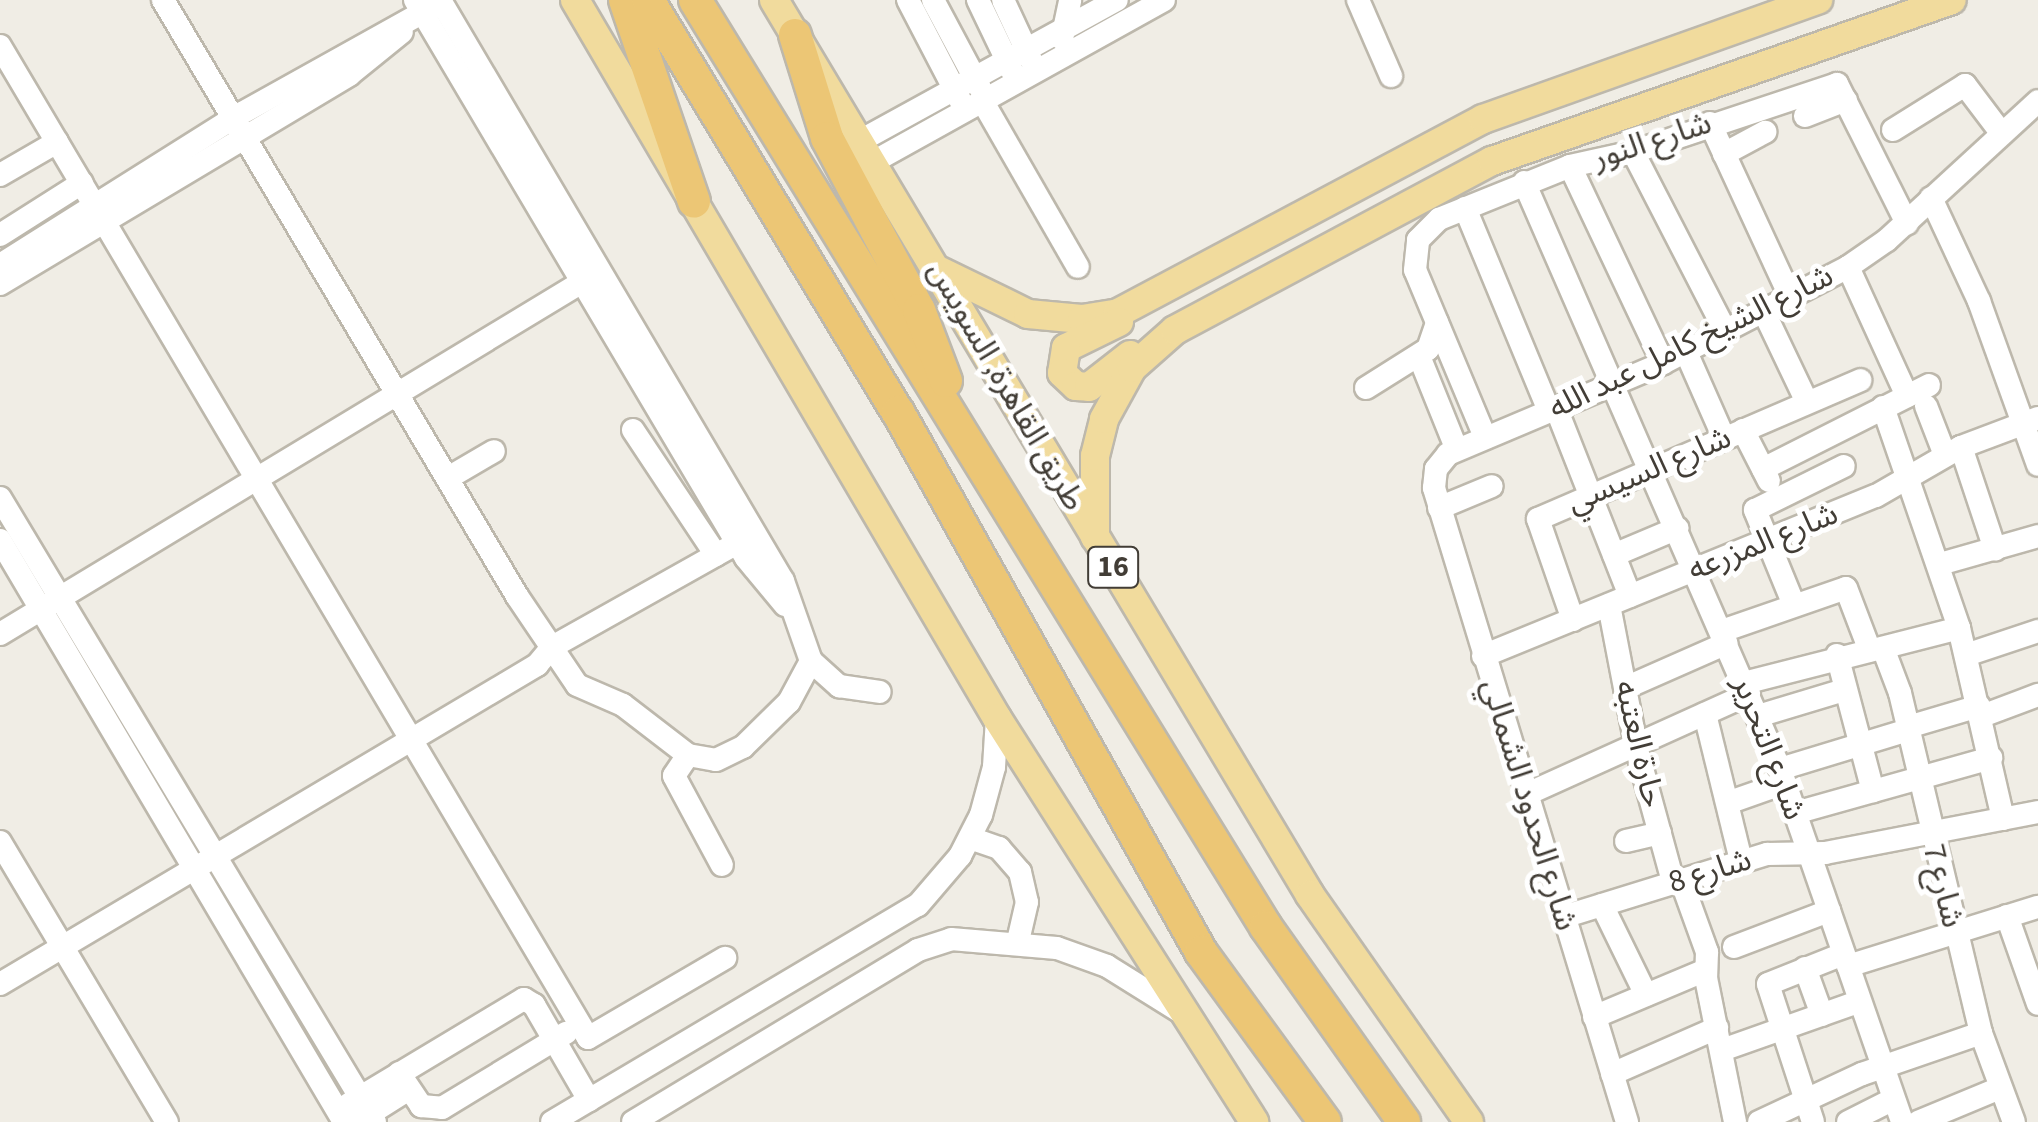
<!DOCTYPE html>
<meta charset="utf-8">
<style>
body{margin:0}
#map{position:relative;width:2038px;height:1122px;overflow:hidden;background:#f0ede5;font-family:"Source Sans 3","Noto Sans Arabic",sans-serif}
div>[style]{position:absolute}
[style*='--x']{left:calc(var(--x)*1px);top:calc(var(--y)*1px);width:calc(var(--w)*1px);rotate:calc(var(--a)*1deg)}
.roads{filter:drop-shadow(2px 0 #bdb8ac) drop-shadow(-2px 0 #bdb8ac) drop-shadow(0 2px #bdb8ac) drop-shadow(0 -2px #bdb8ac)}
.minor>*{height:22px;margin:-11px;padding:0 11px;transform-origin:11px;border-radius:11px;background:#fff}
.major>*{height:28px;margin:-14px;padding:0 14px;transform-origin:14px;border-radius:14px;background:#f1db9d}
.highway>*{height:32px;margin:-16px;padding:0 16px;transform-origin:16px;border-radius:16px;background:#ecc675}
span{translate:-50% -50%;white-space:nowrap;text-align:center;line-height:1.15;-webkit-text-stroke:10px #fff;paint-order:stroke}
.shield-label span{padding:2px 8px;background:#fff;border:2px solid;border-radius:8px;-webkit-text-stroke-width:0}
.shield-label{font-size:30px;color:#423d36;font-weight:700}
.street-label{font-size:32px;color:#423d36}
</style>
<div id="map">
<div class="roads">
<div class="minor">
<i style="--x:163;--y:0;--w:693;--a:59.29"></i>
<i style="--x:517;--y:596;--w:107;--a:56"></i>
<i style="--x:577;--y:685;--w:50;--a:23.5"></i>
<i style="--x:623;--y:705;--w:82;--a:37.6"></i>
<i style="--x:688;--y:755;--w:28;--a:10"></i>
<i style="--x:716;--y:760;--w:30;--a:-26"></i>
<i style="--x:743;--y:747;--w:64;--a:-44.4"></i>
<i style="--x:789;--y:702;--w:47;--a:-61.8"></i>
<i style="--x:811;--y:661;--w:85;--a:-109.3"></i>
<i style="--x:783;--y:581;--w:675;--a:-120.56"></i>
<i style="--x:415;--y:0;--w:649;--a:59.32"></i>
<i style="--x:746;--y:558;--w:61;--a:50.3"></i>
<i style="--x:908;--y:0;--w:113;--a:62.5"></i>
<i style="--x:933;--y:0;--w:100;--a:61.9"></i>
<i style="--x:978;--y:0;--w:79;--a:64.4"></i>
<i style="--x:1003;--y:0;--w:66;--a:65"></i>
<i style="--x:1358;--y:0;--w:83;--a:66.5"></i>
<i style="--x:1062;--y:39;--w:40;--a:-78"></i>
<i style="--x:0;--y:46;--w:1153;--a:59.34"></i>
<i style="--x:588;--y:1038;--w:159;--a:-30.3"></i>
<i style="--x:983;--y:102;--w:190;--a:60.1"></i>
<i style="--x:1805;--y:116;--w:44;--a:-21.3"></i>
<i style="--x:1710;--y:123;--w:193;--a:65.2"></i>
<i style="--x:1893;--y:130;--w:85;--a:-32"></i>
<i style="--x:1965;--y:85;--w:56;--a:52.9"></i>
<i style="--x:860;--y:141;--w:293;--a:-28.8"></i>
<i style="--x:1633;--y:152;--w:203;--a:62.7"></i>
<i style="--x:1724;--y:154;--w:47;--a:-28.2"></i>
<i style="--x:873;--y:162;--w:333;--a:-29.1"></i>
<i style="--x:1570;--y:166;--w:218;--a:64.7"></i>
<i style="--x:0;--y:175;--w:66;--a:-30.1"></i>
<i style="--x:1524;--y:182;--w:640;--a:66.44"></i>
<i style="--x:1780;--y:769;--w:373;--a:70.9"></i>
<i style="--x:1931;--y:198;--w:114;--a:65"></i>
<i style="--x:1979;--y:301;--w:174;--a:70.2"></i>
<i style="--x:1465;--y:208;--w:220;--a:67.5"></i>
<i style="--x:0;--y:235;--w:97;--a:-32.4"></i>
<i style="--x:0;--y:265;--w:275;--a:-32.2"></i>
<i style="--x:233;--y:118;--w:230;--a:-29.1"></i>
<i style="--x:1848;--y:267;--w:142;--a:65.4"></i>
<i style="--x:0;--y:284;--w:407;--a:-30.9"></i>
<i style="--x:349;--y:75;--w:68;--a:-39.1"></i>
<i style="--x:1764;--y:312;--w:100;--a:64.5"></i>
<i style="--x:1686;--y:352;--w:94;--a:66.2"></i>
<i style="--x:1419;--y:356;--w:101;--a:68"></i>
<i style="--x:1366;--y:388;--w:73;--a:-32.2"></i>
<i style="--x:1428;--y:349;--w:28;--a:-71"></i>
<i style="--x:1926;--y:406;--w:53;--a:68.8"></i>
<i style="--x:1883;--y:407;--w:234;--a:71"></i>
<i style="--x:1959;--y:628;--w:196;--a:77"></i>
<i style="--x:1556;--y:408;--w:202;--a:68.5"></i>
<i style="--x:633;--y:430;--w:150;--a:56.4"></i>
<i style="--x:1743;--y:430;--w:57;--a:63"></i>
<i style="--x:1485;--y:437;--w:181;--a:-112.7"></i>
<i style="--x:1415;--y:270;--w:30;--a:-84"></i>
<i style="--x:1418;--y:240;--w:30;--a:-45"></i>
<i style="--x:1439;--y:219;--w:141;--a:-22"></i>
<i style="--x:1570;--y:166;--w:65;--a:-12.5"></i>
<i style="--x:1633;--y:152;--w:215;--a:-18.4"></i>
<i style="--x:1837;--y:84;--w:156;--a:63.3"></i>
<i style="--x:1961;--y:447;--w:108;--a:71.6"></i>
<i style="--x:1763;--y:469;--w:186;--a:-26.8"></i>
<i style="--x:448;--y:478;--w:53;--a:-30.4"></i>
<i style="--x:0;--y:498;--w:728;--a:59"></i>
<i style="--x:1439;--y:508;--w:57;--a:-22.5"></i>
<i style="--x:0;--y:540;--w:676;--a:59.41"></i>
<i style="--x:1614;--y:555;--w:69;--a:-22.9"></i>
<i style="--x:1940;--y:564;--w:102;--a:-15.9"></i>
<i style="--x:1609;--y:605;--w:148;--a:79.1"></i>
<i style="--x:1637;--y:750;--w:137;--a:74.7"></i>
<i style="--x:1794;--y:605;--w:103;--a:-112.3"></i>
<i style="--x:1755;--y:510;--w:99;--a:-26.3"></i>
<i style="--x:1573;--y:620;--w:107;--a:-109.1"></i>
<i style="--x:1538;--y:519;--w:351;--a:-23.3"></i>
<i style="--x:1722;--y:631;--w:131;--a:-19.1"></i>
<i style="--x:1846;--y:588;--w:67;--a:69.1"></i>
<i style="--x:0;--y:634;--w:692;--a:-31.16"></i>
<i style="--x:1883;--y:648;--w:48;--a:69.3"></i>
<i style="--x:1900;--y:693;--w:350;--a:76.6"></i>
<i style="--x:1981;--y:1033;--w:95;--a:69.7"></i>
<i style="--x:1837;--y:655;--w:141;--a:75.2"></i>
<i style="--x:1966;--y:655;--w:76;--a:-18.4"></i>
<i style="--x:1483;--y:656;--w:424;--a:-22.2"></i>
<i style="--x:1876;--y:496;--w:98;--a:-30"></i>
<i style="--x:1961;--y:447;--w:82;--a:-20.6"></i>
<i style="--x:811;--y:661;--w:38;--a:42"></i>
<i style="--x:839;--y:686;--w:41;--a:8.3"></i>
<i style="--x:1744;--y:683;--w:222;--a:-14.3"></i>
<i style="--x:1625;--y:688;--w:111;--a:-23.8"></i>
<i style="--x:1705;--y:714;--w:151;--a:76.2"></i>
<i style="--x:1758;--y:716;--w:90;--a:-16.8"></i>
<i style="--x:1982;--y:716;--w:60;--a:-20.6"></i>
<i style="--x:1908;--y:727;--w:74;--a:-16.5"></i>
<i style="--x:688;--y:755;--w:25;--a:124"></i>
<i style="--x:674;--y:776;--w:101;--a:61.7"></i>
<i style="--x:1780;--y:769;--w:134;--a:-16.9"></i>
<i style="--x:1525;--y:795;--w:246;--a:-24.3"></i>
<i style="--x:1730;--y:802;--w:57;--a:-19.4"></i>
<i style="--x:1795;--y:813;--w:204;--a:-15.7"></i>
<i style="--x:970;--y:838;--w:31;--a:19"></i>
<i style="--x:999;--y:848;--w:32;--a:49"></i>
<i style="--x:1020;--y:872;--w:31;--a:77"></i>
<i style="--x:1027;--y:902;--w:39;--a:103"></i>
<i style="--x:1626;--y:841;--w:35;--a:-13"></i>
<i style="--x:0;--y:842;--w:326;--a:59.2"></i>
<i style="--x:1681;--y:880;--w:77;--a:70.1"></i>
<i style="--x:1707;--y:952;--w:26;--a:92"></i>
<i style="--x:1706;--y:978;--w:147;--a:78.6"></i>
<i style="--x:1602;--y:905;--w:100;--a:63.9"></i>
<i style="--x:2007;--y:916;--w:93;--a:70.6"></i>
<i style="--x:1563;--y:917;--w:214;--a:-17.2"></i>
<i style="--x:1767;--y:854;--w:58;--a:-1"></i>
<i style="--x:1825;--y:853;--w:217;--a:-10.9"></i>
<i style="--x:1734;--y:947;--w:102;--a:-20.8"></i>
<i style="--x:1848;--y:966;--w:199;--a:-17.3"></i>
<i style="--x:1805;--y:968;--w:50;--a:70.1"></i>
<i style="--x:0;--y:984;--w:625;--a:-30.71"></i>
<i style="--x:537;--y:665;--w:23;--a:-50"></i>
<i style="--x:552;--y:647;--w:212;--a:-29.3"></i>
<i style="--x:1594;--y:1017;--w:121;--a:-22.8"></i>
<i style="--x:1722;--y:1050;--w:146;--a:-19.5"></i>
<i style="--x:399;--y:1073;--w:40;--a:56"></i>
<i style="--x:421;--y:1106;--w:21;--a:5"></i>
<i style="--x:442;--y:1108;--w:145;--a:-31.2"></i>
<i style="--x:1612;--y:1074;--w:115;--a:-23.7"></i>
<i style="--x:349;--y:1104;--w:204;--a:-31"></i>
<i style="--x:524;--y:999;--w:12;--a:31"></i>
<i style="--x:534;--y:1005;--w:110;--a:59.9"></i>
<i style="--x:360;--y:1120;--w:58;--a:-32.3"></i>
<i style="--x:552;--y:1122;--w:425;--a:-30.7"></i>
<i style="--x:918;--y:905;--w:65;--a:-49.4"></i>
<i style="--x:960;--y:856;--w:46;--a:-62.9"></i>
<i style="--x:981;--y:815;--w:50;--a:-74.8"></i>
<i style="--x:994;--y:767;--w:49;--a:-86.5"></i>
<i style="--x:633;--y:1122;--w:333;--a:-31.1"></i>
<i style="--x:918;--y:950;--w:35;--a:-18"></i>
<i style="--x:951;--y:939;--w:106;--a:4.9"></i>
<i style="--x:1057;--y:948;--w:53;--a:19.8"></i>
<i style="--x:1107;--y:966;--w:85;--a:32"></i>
<i style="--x:1627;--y:1122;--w:663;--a:-106.93"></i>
<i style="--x:1434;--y:488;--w:19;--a:-84"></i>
<i style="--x:1436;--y:469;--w:19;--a:-51"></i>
<i style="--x:1448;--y:454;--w:233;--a:-22.9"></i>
<i style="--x:1663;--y:363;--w:208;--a:-27.4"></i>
<i style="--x:1848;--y:267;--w:47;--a:-34.7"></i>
<i style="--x:1887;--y:240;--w:205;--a:-42.6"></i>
<i style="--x:1759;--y:1122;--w:114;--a:-25"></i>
<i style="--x:1862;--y:1074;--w:126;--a:-19"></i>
<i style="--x:1813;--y:1122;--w:145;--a:-108.1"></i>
<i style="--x:1768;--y:984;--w:81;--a:-21.8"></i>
<i style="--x:1848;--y:1122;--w:51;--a:-26.6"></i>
<i style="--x:1918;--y:1122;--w:89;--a:-22.5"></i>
</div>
<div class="major">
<i style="--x:575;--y:0;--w:833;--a:59.56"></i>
<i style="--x:997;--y:718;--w:479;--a:57.5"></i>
<i style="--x:774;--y:0;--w:1043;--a:59.08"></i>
<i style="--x:1310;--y:895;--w:277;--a:55"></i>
<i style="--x:940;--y:271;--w:98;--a:26"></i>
<i style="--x:1028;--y:314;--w:54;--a:5.3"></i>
<i style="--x:1082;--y:319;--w:36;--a:-9"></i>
<i style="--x:1118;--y:313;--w:413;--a:-28"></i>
<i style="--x:1483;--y:119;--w:356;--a:-19.6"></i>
<i style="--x:1119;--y:322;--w:59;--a:153.9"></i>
<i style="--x:1066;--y:348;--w:25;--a:99"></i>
<i style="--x:1062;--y:373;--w:19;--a:43"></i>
<i style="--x:1076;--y:386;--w:13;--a:4"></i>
<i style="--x:1089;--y:387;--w:52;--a:-38"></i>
<i style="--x:1095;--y:537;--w:81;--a:-90"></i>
<i style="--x:1095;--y:456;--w:38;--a:-76"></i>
<i style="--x:1104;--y:419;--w:58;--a:-61.2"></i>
<i style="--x:1132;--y:368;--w:57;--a:-41.5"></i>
<i style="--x:1175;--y:330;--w:359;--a:-28.1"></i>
<i style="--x:1492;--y:161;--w:487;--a:-19.3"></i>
</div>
<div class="highway">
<i style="--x:625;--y:0;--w:213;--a:71.1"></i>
<i style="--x:648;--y:0;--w:482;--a:58.8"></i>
<i style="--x:898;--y:412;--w:619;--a:60.7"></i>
<i style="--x:1201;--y:952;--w:210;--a:53.9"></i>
<i style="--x:695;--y:0;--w:1089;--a:58.37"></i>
<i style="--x:1266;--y:927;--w:239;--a:54.7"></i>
<i style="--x:795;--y:35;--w:108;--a:72.7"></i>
<i style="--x:827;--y:138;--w:195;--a:61.9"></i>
<i style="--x:919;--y:310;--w:76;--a:69.2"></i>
</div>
</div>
<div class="shield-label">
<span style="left:1113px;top:567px">16</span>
</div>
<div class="street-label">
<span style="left:1652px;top:141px;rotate:-18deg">شارع النور</span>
<span style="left:1691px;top:342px;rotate:-26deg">شارع الشيخ كامل عبد الله</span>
<span style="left:1006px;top:386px;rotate:60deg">طريق القاهرة, السويس</span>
<span style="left:1649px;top:470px;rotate:-23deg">شارع السيسي</span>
<span style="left:1763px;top:542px;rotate:-22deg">شارع المزرعه</span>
<span style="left:1639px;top:744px;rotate:77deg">حارة العتبه</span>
<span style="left:1769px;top:748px;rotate:69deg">شارع التحرير</span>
<span style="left:1529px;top:805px;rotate:73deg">شارع الحدود الشمالي</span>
<span style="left:1710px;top:871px;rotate:-17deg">شارع 8</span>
<span style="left:1943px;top:886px;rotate:76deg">شارع 7</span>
</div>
</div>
